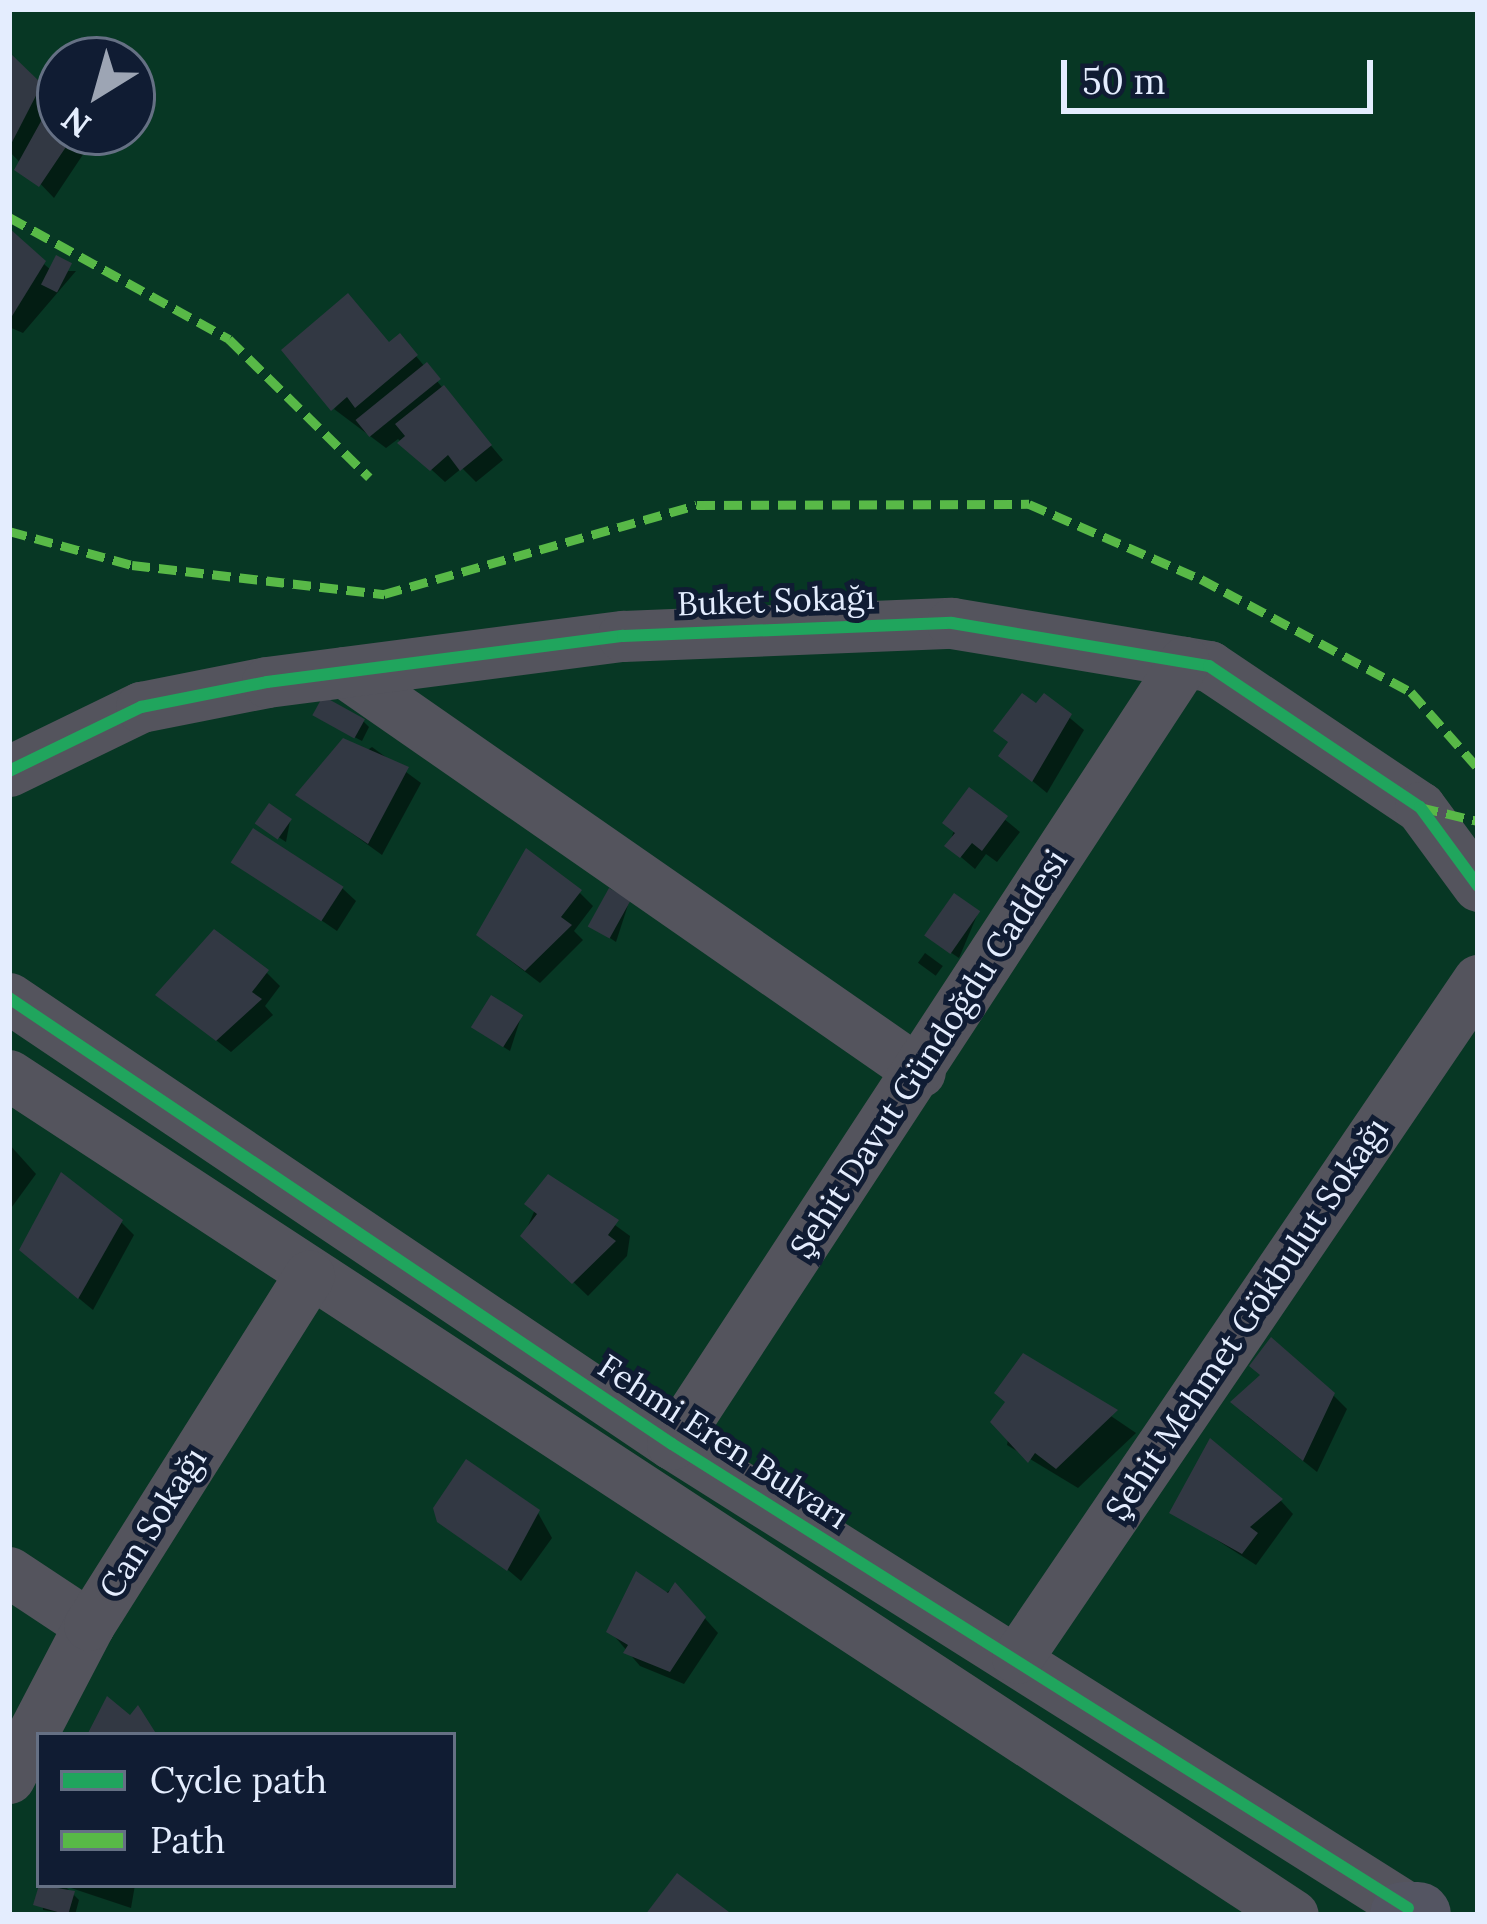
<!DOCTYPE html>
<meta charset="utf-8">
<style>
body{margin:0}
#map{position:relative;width:1487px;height:1924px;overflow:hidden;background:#181f2b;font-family:Lora,serif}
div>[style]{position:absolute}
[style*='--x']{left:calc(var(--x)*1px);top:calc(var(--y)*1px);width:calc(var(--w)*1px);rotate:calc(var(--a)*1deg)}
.green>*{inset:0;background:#073724}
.shadow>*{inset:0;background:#0007;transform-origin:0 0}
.building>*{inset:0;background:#323843;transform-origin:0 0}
.minor>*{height:51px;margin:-25.5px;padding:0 25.5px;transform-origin:25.5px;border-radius:25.5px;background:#54545d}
.major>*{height:66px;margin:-33px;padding:0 33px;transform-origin:33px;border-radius:33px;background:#545562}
.quiet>*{height:9px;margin-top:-4.5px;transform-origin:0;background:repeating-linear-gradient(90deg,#58b947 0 18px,transparent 0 27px)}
.cycleway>*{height:12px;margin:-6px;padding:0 6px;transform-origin:6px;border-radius:6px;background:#20a55d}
span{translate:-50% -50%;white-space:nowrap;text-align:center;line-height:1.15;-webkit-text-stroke:10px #101c33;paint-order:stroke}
.street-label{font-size:33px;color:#e4edfe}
.frame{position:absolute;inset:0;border:12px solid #e4edfe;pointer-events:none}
.legend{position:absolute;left:36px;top:1732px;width:420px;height:156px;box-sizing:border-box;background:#101c33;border:3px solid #657084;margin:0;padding:15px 21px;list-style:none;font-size:36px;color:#e4edfe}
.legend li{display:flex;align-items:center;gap:24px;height:60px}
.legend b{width:60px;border:3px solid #657084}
.north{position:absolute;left:36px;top:36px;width:120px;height:120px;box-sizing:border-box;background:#101c33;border:3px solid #657084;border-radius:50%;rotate:217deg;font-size:33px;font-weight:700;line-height:48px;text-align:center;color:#e4edfe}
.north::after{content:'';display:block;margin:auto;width:42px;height:54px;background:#9da5b4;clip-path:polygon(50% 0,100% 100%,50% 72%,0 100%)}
.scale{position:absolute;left:1061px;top:60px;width:312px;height:54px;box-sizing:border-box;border:6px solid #e4edfe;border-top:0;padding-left:15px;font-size:36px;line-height:42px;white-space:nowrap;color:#e4edfe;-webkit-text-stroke:9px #101c33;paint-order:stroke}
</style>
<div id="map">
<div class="green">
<i style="clip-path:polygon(evenodd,9px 9px,1478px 9px,1478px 1915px,9px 1915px,9px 9px,60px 60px,132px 60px,132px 132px,60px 132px,60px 60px,9px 9px,39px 1735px,453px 1735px,453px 1885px,39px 1885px,39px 1735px)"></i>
</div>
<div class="shadow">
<i style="clip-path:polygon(9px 57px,55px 102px,60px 93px,60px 132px,98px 132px,54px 198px,9px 151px)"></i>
<i style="clip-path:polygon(9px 234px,52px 271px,76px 271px,23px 333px,9px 327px)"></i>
<i style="clip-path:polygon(400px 337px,503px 460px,476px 482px,462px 468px,445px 482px,398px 439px,386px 448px,334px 409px)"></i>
<i style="clip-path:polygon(1045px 697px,1084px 730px,1047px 793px,1002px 756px)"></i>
<i style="clip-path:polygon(322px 720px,363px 721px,369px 727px,362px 741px)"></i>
<i style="clip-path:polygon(372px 747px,421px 783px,382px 855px,299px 795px)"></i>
<i style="clip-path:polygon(970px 791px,1020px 832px,997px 862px,986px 854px,975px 869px,948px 846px)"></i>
<i style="clip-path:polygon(290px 821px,286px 842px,266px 829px)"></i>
<i style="clip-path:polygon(236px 862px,342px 888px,356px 901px,337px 931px)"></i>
<i style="clip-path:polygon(580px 893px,593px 906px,574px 931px,583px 940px,540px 983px,494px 948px)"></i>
<i style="clip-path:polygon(629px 902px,616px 942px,592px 926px)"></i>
<i style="clip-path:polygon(978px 913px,959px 958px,935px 942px)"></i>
<i style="left:925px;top:953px;width:22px;height:12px;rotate:36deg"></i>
<i style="clip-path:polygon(267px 973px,280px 986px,265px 1006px,273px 1015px,231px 1052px,159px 995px)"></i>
<i style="clip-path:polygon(521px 1017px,510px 1051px,481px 1033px)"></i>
<i style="clip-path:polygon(9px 1144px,36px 1174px,9px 1211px)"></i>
<i style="clip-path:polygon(549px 1177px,630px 1236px,627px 1256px,588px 1296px,524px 1235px)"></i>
<i style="clip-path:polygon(121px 1222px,134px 1235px,93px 1310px,36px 1263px)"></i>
<i style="clip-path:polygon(1024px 1357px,1136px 1433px,1078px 1488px,1007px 1445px)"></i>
<i style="clip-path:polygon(1333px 1395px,1347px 1409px,1317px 1472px,1247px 1416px)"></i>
<i style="clip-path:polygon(1281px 1501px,1293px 1514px,1256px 1565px,1173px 1512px)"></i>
<i style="clip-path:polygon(538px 1513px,552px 1538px,521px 1581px,450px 1521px)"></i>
<i style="clip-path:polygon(676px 1586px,718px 1633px,684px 1684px,640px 1666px,610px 1631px)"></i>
<i style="clip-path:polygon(42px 1885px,62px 1891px,56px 1885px,135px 1885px,131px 1908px,65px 1886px,79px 1900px,75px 1915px,43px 1910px)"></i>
</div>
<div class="building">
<i style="clip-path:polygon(9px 52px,42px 84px,9px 148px)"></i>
<i style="clip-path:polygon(60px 87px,60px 132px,76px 132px,39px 187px,14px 170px)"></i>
<i style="clip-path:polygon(9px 228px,46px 261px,9px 321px)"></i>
<i style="left:56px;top:255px;width:18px;height:33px;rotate:27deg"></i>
<i style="clip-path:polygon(348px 293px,389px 342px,400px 333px,418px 355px,355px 408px,347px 397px,331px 411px,281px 350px)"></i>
<i style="left:427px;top:362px;width:22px;height:92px;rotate:51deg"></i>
<i style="clip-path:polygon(444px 385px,492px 445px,460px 471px,448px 455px,430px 471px,397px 443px,405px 436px,395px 424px)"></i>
<i style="clip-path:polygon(1022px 693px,1036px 703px,1044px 693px,1072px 714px,1032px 782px,998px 756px,1008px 742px,993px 731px)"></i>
<i style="left:323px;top:696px;width:48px;height:22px;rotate:29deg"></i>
<i style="clip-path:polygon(343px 738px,409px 767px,368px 844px,295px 795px)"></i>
<i style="clip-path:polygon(969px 787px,1008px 816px,982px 851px,972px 843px,960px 858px,944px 846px,955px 833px,942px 823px)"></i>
<i style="left:269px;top:803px;width:28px;height:25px;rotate:35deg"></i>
<i style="left:253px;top:828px;width:108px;height:41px;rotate:33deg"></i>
<i style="clip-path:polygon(526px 848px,582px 890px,561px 917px,572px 925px,525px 971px,476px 935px)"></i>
<i style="left:609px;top:888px;width:25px;height:44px;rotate:29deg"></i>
<i style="left:954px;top:893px;width:32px;height:52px;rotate:35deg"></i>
<i style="clip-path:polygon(214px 929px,269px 970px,252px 992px,262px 999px,216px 1041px,155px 995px)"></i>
<i style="left:491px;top:995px;width:38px;height:38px;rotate:32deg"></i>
<i style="clip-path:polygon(61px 1172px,123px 1220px,78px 1299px,19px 1250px)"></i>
<i style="clip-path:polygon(548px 1174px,619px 1220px,608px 1235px,616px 1241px,572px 1284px,520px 1236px,537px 1214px,524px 1204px)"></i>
<i style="clip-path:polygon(1271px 1337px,1335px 1393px,1303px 1461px,1230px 1402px,1260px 1375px,1249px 1366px)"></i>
<i style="clip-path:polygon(1023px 1353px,1118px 1410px,1056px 1469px,1035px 1453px,1028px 1463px,990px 1422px,1005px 1402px,994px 1393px)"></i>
<i style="clip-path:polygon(1210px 1438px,1283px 1499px,1250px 1527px,1258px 1533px,1242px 1554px,1169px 1513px)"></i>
<i style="clip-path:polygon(466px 1459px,540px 1510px,507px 1571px,437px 1522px,433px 1508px)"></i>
<i style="clip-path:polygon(636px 1571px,668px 1593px,675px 1582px,706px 1617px,670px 1672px,623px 1653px,628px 1645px,606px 1632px)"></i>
<i style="clip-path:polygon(107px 1696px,130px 1715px,138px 1705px,157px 1735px,87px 1735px)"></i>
<i style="clip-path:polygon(677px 1873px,733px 1915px,645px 1915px)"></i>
<i style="clip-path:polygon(39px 1885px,75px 1891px,68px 1915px,33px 1905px)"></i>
</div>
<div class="minor">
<i style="--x:344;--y:672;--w:701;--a:34.78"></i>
<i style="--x:9;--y:771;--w:147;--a:-25.9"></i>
<i style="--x:141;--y:707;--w:128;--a:-11.2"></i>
<i style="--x:267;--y:682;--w:359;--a:-7.4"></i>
<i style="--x:623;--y:636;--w:329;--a:-2.3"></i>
<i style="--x:952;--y:623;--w:261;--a:9.5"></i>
<i style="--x:1209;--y:666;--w:254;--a:33.8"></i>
<i style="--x:1420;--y:807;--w:98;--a:53.7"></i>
<i style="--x:9;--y:998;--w:799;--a:33.93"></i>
<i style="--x:672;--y:1444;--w:870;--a:32.23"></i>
<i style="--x:9;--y:1075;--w:1534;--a:33.19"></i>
<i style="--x:672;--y:1444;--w:935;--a:-56.79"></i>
<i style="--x:9;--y:1572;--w:96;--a:33.5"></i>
<i style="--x:1017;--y:1658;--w:820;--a:-55.79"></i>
<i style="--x:9;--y:1778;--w:173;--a:-62.4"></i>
<i style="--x:89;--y:1625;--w:413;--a:-57.8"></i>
</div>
<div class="major">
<i style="--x:1403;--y:1915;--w:15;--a:0"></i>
</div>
<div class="quiet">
<i style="--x:9;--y:217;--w:252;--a:29"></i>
<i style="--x:229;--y:339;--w:197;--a:44.6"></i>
<i style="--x:9;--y:531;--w:128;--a:15.5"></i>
<i style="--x:132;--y:565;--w:254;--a:6.6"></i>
<i style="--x:384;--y:594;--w:325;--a:-15.9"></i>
<i style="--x:697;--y:505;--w:332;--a:-0.2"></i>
<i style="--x:1029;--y:504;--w:188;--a:23.6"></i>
<i style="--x:1201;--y:579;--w:238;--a:28.3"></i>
<i style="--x:1411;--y:692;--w:101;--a:48.6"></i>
<i style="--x:1420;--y:807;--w:60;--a:13.6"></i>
</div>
<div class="cycleway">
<i style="--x:9;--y:771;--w:147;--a:-25.9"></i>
<i style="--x:141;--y:707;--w:128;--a:-11.2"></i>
<i style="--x:267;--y:682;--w:359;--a:-7.4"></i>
<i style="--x:623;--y:636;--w:329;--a:-2.3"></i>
<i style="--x:952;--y:623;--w:261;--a:9.5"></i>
<i style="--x:1209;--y:666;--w:254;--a:33.8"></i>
<i style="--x:1420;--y:807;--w:98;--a:53.7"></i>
<i style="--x:9;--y:998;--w:799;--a:33.93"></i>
<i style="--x:672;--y:1444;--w:870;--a:32.23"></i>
</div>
<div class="street-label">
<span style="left:776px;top:601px;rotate:-2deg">Buket Sokağı</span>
<span style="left:929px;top:1054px;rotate:-57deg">Şehit Davut Gündoğdu Caddesi</span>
<span style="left:1247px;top:1319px;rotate:-56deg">Şehit Mehmet Gökbulut Sokağı</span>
<span style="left:723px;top:1442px;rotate:33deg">Fehmi Eren Bulvarı</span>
<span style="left:153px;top:1523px;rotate:-58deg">Can Sokağı</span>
</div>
<div class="frame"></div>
<ul class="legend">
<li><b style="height:15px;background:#20a55d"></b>Cycle path</li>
<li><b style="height:15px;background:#58b947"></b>Path</li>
</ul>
<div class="north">N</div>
<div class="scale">50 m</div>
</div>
